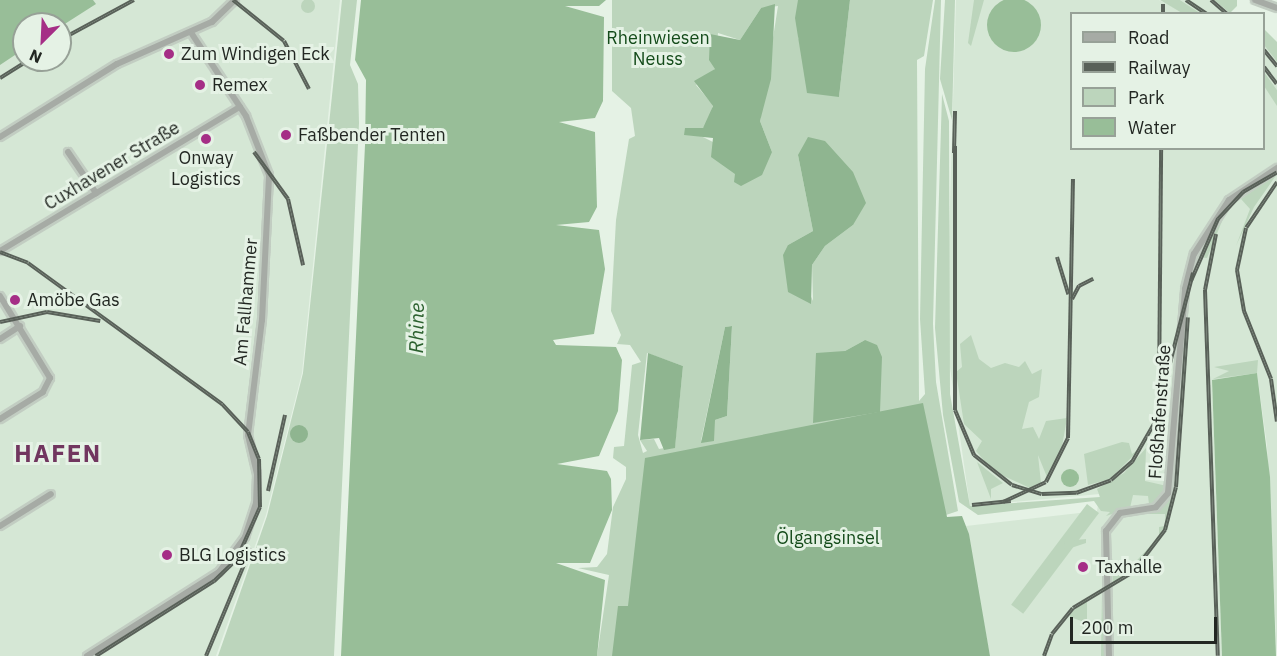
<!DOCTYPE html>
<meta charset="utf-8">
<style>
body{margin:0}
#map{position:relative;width:1277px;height:656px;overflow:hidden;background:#e5f2e5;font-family:"IBM Plex Sans",sans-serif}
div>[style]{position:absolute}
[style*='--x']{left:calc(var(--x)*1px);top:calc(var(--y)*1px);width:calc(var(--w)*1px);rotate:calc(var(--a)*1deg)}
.built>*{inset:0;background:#d5e7d5}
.green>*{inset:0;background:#bcd5bc;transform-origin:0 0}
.round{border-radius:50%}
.forest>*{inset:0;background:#8fb590}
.water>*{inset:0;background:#98be98}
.roads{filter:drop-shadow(2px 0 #c2cdc2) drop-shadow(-2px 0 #c2cdc2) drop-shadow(0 2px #c2cdc2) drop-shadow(0 -2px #c2cdc2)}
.minor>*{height:6px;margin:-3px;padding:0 3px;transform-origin:3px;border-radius:3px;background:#a6aba5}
.rail>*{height:4px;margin-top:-2px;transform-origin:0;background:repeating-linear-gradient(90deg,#e5f2e5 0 4.5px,#596159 0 9px);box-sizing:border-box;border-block:2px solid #596159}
.dots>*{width:16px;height:16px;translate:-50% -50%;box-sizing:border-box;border:3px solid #e5f2e5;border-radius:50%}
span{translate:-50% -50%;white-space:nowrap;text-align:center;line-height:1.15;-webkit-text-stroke:6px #e5f2e5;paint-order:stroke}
.park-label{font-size:18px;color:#144b1a}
.poi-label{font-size:18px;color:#222722}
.left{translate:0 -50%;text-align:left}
.street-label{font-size:18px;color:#222722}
.water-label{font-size:20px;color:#2c612f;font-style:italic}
.district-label{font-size:24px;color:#71365f;font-weight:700;letter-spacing:1.5px}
.legend{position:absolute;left:1070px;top:12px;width:195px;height:138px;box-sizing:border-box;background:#e5f2e5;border:2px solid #97a197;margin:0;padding:8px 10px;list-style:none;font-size:18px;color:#222722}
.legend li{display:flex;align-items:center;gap:12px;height:30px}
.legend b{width:30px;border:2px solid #97a197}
.north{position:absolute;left:12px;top:12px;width:60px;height:60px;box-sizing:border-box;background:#e5f2e5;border:2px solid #97a197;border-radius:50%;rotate:204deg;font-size:16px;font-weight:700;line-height:24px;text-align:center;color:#222722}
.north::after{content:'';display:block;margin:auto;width:21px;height:27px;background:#a52e86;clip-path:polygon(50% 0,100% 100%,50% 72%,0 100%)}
.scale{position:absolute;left:1070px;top:617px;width:147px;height:27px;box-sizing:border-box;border:3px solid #222722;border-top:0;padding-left:8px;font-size:18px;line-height:21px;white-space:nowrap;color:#222722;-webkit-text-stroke:4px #e5f2e5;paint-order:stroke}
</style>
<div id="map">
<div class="built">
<i style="clip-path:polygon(evenodd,0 0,340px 0,302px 373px,266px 515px,216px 656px,0 656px,0 0,24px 24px,60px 24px,60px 60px,24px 60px,24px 24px)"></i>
<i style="clip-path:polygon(956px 0,1159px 0,1185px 13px,1072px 14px,1072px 148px,1264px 148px,1264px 84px,1277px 100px,1277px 656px,1267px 446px,1257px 373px,1212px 380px,1222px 656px,990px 656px,966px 526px,1097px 511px,1100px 494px,970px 506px,946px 340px)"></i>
<i style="clip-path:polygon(1180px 0,1214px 0,1231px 13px,1200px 13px)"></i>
<i style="clip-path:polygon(1264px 45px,1277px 62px,1277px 90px,1264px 72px)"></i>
</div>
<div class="green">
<i class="round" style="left:301px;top:-1px;width:14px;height:14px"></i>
<i style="clip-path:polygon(342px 0,357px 0,350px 65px,358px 84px,359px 123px,334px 656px,218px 656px,267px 516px,303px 373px)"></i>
<i style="clip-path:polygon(evenodd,612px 0,798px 0,798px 38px,839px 97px,850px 0,933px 0,924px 56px,917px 60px,919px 401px,925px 394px,920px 319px,925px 69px,935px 0,941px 0,933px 324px,936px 382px,958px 511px,946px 515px,968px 656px,597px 656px,609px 575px,578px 568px,597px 567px,607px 554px,613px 507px,626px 479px,626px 467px,613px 458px,614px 447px,624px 446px,632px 365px,641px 362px,630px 345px,617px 344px,621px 335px,611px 311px,616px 220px,629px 139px,635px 136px,631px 108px,612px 91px,612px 0,778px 6px,760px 121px,772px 152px,715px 143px,685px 128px,703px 128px,709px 120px,713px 105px,696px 85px,715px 69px,718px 33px,740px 40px,761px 8px,778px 6px,612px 0,798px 155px,853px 225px,825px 246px,812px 265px,813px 301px,788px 245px,813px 231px,798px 155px,612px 0,732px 326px,727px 416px,715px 420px,701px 441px,725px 327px,732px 326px,612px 0,865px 340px,814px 420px,845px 351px,865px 340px,612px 0,647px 353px,683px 366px,675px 446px,659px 449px,654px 439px,640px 440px,647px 451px,643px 453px,638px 435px,647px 353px)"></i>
<i style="clip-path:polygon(945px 0,955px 0,952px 120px,940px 79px)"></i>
<i style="clip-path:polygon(974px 0,984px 0,971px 46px,968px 43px)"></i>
<i style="clip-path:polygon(1160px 0,1180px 0,1200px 13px,1182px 13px)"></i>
<i style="clip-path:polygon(1214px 0,1237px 0,1237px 6px,1230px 13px)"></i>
<i style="clip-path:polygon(1264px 29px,1277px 42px,1277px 62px,1264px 45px)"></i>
<i style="clip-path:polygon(1264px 72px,1277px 90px,1277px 106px,1264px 86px)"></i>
<i style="clip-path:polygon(942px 94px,949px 121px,950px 394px,970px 506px,1100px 497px,1097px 489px,1124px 473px,1146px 448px,1145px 481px,1167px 486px,1156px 502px,1140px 507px,1149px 504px,1148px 496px,1133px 495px,1130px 508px,1106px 516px,1110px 512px,1101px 511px,1094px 501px,978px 515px,959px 502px,943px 415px,935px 328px)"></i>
<i style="clip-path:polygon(1277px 174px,1254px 207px,1236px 246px,1250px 209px,1241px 199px)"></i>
<i style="clip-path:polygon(1227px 209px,1207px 258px,1199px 257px,1211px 231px)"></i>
<i style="clip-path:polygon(971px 335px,979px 359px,991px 368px,1005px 363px,1019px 367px,1025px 361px,1032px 374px,1042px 369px,1039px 397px,1029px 402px,1022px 429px,1033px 427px,1039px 439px,1046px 421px,1067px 418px,1060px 458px,1047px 477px,1038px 455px,1041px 483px,1032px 489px,993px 471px,976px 451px,982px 441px,964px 424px,956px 372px,962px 367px,960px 344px)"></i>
<i style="clip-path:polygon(1258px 360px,1257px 373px,1213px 379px,1229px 371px,1214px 367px)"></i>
<i style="clip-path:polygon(1122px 442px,1129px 443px,1132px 454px,1142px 447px,1110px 479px,1088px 485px,1084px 454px)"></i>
<i style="clip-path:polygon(977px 462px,1003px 483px,991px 489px,991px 499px)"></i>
<i style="clip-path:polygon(1174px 486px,1169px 518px,1164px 530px,1157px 542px,1141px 562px,1113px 583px,1111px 554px,1116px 575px,1123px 575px,1159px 537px,1159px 527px,1165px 526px,1165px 514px,1144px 514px,1165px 504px)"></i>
<i style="left:1087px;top:504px;width:15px;height:126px;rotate:37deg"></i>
<i style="clip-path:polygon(1086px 539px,1086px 543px,1065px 550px,1064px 541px)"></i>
<i style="clip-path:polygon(1102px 591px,1104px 651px,1104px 656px,1101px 656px)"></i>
<i style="clip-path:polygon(1087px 599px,1087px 623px,1070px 617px,1070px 613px)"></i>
</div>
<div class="forest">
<i style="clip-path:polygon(798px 0,850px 0,839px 97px,807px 93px,795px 18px)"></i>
<i style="clip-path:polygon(775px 4px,771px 79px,760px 121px,772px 152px,762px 175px,741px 186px,734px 182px,735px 174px,711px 157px,713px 138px,684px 135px,685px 128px,703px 128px,713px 106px,694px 81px,715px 69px,709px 60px,710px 34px,740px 40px,761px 8px)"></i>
<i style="clip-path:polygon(808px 137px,825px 141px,853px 172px,866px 203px,853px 225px,825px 246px,812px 265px,811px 304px,788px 292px,783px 255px,788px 245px,813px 231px,798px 155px)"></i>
<i style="clip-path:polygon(732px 326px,727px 416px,715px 420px,714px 441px,701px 443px,725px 327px)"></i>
<i style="clip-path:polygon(865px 340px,877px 345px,882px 357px,880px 412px,813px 423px,816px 353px,845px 351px)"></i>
<i style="clip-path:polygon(648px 353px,683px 366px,675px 448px,664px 450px,659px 438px,640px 440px)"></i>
<i style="clip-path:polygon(923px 403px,947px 517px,962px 516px,969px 534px,990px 656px,612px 656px,618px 606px,628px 606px,645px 458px)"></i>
<i class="round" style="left:290px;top:425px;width:18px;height:18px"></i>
</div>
<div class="water">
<i class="round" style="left:987px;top:-2px;width:54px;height:54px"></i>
<i style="clip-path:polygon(0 0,93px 0,96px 4px,60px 27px,24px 24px,24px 49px,0 65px)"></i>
<i style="clip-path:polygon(361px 0,606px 0,599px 6px,565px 6px,604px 17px,603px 101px,595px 118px,559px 122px,595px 132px,597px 207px,589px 222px,556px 225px,599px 230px,605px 269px,594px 334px,553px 340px,556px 345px,616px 347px,622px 360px,618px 411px,599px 456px,557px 464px,607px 471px,611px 479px,612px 510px,590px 563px,556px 563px,605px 580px,597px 656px,341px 656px,365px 145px,366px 80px,355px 60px)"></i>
<i style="clip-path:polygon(1257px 373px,1270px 477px,1276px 656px,1222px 656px,1212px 380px)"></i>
<i class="round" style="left:1061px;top:469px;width:18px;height:18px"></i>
</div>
<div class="roads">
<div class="minor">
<i style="--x:1255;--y:0;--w:23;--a:20"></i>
<i style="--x:0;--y:137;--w:138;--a:-32"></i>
<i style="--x:117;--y:64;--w:104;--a:-23.9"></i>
<i style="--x:212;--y:22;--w:32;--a:-44"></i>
<i style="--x:68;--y:152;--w:50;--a:55.7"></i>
<i style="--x:0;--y:251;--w:280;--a:-31"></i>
<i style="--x:0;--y:296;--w:96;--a:58.6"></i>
<i style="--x:50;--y:378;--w:16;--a:117"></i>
<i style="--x:43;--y:392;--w:51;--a:147.9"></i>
<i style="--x:0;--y:339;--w:24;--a:-33"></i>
<i style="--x:0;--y:526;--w:60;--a:-32.1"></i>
<i style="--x:87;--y:656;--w:156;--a:-32.5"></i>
<i style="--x:219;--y:572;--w:44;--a:-53.4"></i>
<i style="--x:245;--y:537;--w:35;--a:-72"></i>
<i style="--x:256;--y:504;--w:30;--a:-88"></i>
<i style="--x:257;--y:474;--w:40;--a:-103"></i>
<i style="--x:248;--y:435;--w:116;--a:-83.1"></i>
<i style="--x:262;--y:320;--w:145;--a:-87.2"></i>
<i style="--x:269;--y:175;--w:63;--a:-111.3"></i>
<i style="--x:246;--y:116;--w:98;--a:-123.4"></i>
<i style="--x:1109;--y:656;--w:125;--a:-91.4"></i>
<i style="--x:1106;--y:531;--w:23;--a:-52"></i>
<i style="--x:1120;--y:513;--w:36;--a:-9"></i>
<i style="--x:1156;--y:507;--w:18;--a:-49"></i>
<i style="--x:1168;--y:493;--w:205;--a:-85.2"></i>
<i style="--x:1185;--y:289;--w:36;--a:-76"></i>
<i style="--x:1194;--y:254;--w:64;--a:-57.1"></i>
<i style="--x:1229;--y:200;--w:58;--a:-33.7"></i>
</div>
</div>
<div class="rail">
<i style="--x:233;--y:0;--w:65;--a:38.8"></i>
<i style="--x:284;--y:41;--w:54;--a:62.5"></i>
<i style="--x:1186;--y:0;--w:25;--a:34"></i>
<i style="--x:1211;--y:0;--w:21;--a:41"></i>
<i style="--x:1163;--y:14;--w:10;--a:-90"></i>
<i style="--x:60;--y:40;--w:84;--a:-28.4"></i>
<i style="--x:1264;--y:50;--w:21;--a:51"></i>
<i style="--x:1264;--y:67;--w:21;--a:53"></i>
<i style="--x:0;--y:78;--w:34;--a:-32"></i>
<i style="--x:955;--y:146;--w:264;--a:90"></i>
<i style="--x:955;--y:410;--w:49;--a:67.1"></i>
<i style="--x:974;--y:455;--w:48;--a:38.3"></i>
<i style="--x:1012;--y:485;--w:31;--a:17"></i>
<i style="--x:1042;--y:494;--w:34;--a:-2"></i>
<i style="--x:1076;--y:493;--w:37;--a:-20"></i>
<i style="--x:1111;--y:480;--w:28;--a:-41"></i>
<i style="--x:1132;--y:462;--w:46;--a:-60.1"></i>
<i style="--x:1155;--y:422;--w:154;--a:-75.7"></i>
<i style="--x:254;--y:152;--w:58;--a:54.1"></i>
<i style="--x:288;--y:199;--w:68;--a:77.2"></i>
<i style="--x:954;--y:153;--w:42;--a:-88.6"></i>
<i style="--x:1277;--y:182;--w:55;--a:124"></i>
<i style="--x:1246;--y:228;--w:43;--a:102.1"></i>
<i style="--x:1237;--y:270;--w:42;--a:80.3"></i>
<i style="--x:1244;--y:311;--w:73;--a:68.3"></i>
<i style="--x:1271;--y:379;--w:43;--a:82.1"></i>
<i style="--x:1216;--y:234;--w:57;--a:101.1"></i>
<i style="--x:1205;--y:290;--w:366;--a:88"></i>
<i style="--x:0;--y:252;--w:30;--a:21"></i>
<i style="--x:28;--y:263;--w:240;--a:36"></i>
<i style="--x:222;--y:404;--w:38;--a:47"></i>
<i style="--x:248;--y:432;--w:29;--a:68"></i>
<i style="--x:259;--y:459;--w:48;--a:88.8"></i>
<i style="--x:260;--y:507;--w:57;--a:113.9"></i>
<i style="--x:237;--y:559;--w:32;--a:136"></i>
<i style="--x:214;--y:581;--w:140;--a:147.6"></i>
<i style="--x:1057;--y:257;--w:39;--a:73"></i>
<i style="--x:1191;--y:281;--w:68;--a:-66.5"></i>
<i style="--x:1218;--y:219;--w:37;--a:-47"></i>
<i style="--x:1243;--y:192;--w:39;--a:-30"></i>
<i style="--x:1072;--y:299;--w:15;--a:-62"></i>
<i style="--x:1079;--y:286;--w:16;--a:-27"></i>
<i style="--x:0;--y:322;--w:48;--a:-12"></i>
<i style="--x:47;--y:312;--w:54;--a:9.6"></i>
<i style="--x:1159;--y:393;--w:245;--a:-89.5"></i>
<i style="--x:268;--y:491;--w:78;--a:-77.4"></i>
<i style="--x:1003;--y:502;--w:47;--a:-24.9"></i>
<i style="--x:1046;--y:482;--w:49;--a:-63.4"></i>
<i style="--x:1068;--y:438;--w:259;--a:-88.9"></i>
<i style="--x:972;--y:505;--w:39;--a:-6"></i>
<i style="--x:206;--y:656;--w:117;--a:-67.4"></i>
<i style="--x:1044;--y:656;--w:23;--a:-70"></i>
<i style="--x:1052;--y:634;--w:33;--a:-51"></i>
<i style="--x:1073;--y:608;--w:70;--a:-31"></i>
<i style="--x:1133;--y:572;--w:53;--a:-52.7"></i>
<i style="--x:1165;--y:530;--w:44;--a:-75.7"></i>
<i style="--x:1176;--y:487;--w:170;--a:-86"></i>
</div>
<div class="dots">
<i style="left:169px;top:54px;background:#a52e86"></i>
<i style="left:200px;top:85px;background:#a52e86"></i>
<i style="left:286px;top:135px;background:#a52e86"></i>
<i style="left:206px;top:139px;background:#a52e86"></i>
<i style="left:15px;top:300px;background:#a52e86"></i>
<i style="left:167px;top:555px;background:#a52e86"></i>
<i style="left:1083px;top:567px;background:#a52e86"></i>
</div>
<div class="park-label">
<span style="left:658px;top:49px">Rheinwiesen<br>Neuss</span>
<span style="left:828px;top:538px">Ölgangsinsel</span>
</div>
<div class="poi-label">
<span class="left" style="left:181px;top:54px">Zum Windigen Eck</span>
<span class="left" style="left:212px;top:85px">Remex</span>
<span class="left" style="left:298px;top:135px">Faßbender Tenten</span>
<span style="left:206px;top:169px">Onway<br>Logistics</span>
<span class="left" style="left:27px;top:300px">Amöbe Gas</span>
<span class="left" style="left:179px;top:555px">BLG Logistics</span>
<span class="left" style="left:1095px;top:567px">Taxhalle</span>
</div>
<div class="street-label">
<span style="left:112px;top:166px;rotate:-31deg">Cuxhavener Straße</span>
<span style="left:246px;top:302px;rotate:-85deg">Am Fallhammer</span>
<span style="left:1160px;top:412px;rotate:-86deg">Floßhafenstraße</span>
</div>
<div class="water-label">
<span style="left:416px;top:328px;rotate:-89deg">Rhine</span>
</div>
<div class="district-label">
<span style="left:58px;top:454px">HAFEN</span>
</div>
<ul class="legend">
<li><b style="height:8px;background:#a6aba5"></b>Road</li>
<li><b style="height:8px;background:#596159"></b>Railway</li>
<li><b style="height:16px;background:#bcd5bc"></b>Park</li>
<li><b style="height:16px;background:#98be98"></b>Water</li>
</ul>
<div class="north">N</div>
<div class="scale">200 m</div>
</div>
